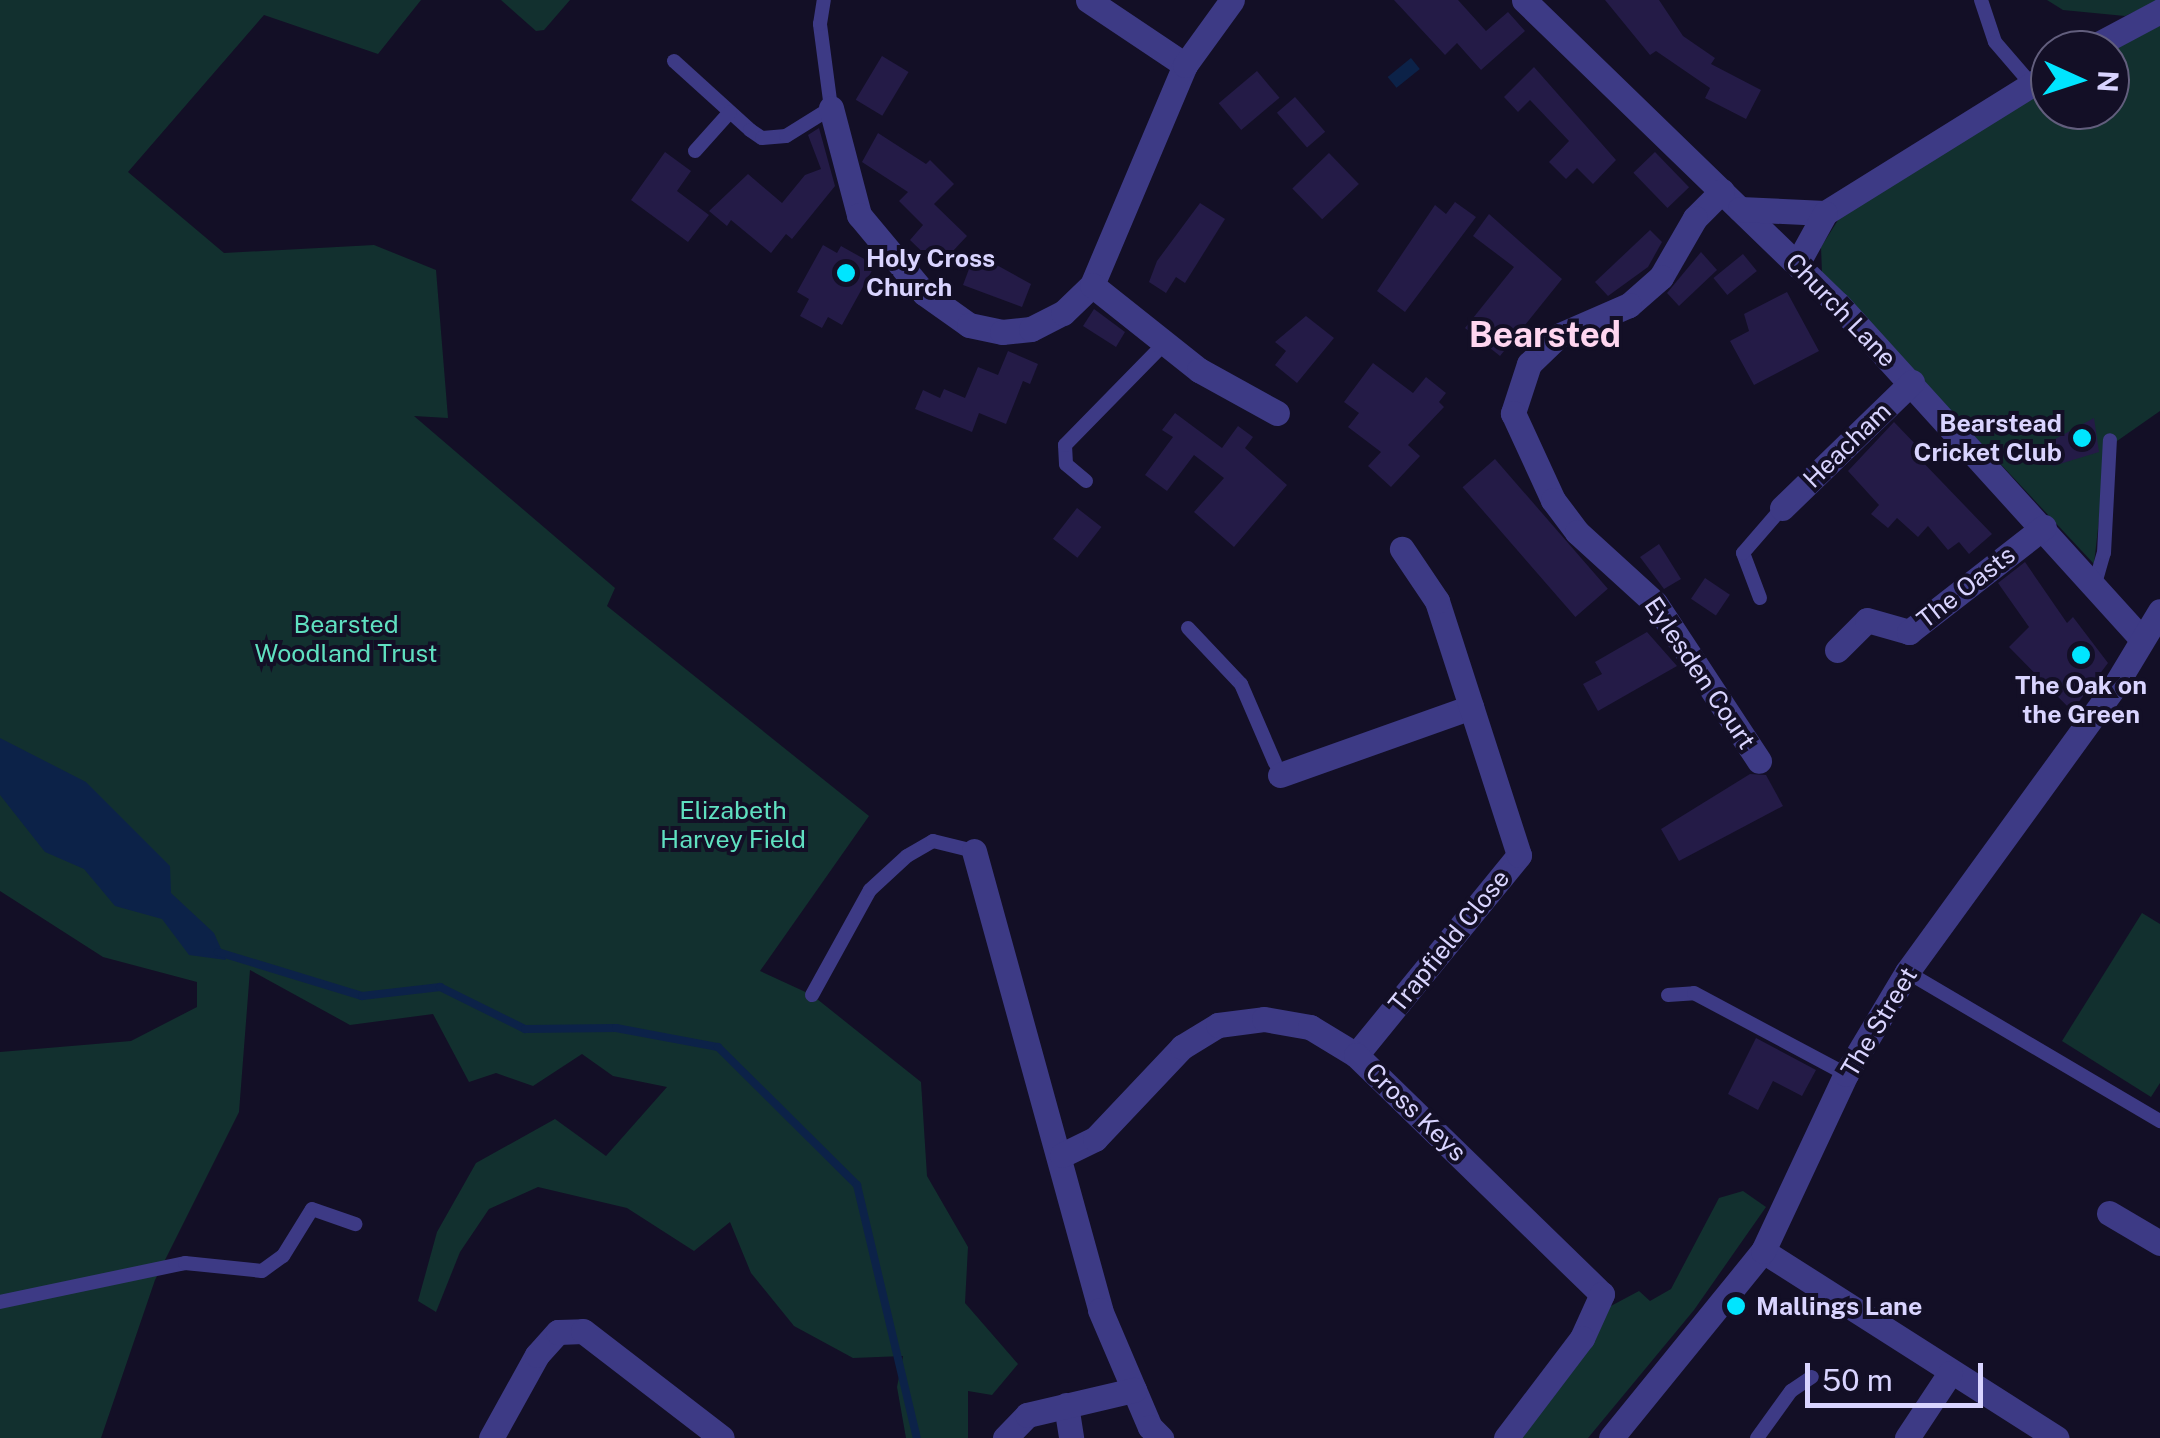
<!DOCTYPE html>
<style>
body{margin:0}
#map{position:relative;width:2160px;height:1438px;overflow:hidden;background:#130f26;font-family:"Public Sans",sans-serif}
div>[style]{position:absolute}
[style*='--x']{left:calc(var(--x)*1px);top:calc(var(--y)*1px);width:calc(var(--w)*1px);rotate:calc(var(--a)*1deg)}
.green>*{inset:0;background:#12302f}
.water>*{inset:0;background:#0c2248;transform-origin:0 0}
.stream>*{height:8px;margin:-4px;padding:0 4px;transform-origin:4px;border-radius:4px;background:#0c2248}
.building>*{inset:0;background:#241b47;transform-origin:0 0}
.service>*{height:14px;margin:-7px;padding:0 7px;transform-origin:7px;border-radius:7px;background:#3d3a85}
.minor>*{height:25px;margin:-12.5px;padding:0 12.5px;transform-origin:12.5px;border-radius:12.5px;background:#3d3a85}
.tertiary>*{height:25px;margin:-12.5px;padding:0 12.5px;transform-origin:12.5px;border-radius:12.5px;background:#3d3a85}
.dots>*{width:28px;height:28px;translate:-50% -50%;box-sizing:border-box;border:5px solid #130f26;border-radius:50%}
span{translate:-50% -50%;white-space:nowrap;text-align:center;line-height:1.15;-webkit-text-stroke:8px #130f26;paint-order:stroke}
.poi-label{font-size:25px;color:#d9d4ff;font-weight:700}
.left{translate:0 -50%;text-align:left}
.right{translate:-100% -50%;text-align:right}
.street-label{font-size:25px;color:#d9d4ff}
.park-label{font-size:25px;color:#5fe0c0}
.district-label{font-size:35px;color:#ffd6f0;font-weight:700}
.north{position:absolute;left:2030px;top:30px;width:100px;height:100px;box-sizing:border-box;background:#130f26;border:2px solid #625e7d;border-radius:50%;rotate:93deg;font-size:28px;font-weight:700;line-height:40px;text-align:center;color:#d9d4ff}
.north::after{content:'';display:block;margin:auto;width:35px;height:45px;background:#00e5ff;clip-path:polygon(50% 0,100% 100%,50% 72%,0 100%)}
.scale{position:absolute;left:1805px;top:1363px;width:178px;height:45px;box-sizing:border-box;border:5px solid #d9d4ff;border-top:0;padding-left:12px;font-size:30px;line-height:35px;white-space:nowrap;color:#d9d4ff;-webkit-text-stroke:8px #130f26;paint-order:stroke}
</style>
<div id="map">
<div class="green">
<i style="clip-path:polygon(0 0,421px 0,378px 54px,264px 15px,128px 172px,224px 253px,374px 245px,436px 270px,448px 418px,414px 416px,615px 588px,607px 606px,869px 816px,760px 971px,812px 995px,921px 1082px,927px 1176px,968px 1247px,965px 1303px,1018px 1364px,992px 1395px,968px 1391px,968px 1438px,906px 1438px,897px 1387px,903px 1356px,853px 1358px,794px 1326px,751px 1273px,730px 1222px,694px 1251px,627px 1208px,538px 1187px,489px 1209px,460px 1252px,436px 1312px,418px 1301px,437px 1232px,476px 1163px,555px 1119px,606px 1156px,667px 1087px,613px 1076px,582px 1054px,533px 1086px,496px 1073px,469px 1082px,433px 1014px,350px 1025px,250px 970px,239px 1112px,155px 1280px,101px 1438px,0 1438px,0 1052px,131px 1041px,197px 1007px,197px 982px,103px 957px,0 891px)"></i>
<i style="clip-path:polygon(501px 0,570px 0,544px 30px,536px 31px)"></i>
<i style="clip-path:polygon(2047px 0,2160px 0,2125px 16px,2063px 10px)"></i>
<i style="clip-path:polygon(2160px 21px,2160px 411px,2107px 448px,2094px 564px,1822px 273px,1821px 247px,1840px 217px,2050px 87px,2050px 110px,2110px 110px,2110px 50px)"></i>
<i style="clip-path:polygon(2142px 913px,2160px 924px,2160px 1083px,2151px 1097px,2062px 1041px)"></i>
<i style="clip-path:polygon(1743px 1191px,1766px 1207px,1694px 1310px,1588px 1438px,1517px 1438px,1609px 1307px,1639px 1291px,1650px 1301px,1671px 1289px,1719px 1198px)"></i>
</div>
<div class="water">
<i style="left:1411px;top:58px;width:14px;height:30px;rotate:51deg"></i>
<i style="clip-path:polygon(0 738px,86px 782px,170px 866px,171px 893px,214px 933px,226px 960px,189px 955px,162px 919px,115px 906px,84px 869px,45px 852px,0 795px)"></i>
</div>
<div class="stream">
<i style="--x:218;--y:952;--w:151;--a:17"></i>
<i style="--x:362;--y:996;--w:79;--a:-6.6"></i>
<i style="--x:440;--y:987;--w:95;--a:26.3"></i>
<i style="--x:525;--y:1029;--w:91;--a:-0.6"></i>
<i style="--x:616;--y:1028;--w:104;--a:10.6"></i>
<i style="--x:718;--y:1047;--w:196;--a:44.8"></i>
<i style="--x:857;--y:1185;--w:260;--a:76.7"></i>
</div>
<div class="building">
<i style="clip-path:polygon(1394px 0,1458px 0,1486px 31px,1508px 12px,1525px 31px,1481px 70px,1457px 43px,1445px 55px)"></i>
<i style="clip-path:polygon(1605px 0,1659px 0,1683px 36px,1715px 58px,1711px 64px,1761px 90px,1746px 119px,1705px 98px,1710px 88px,1656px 51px,1650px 55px)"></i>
<i style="left:882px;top:56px;width:31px;height:51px;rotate:31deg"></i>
<i style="clip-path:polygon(1534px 67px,1616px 160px,1593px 184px,1577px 168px,1566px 179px,1549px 162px,1569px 141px,1530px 100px,1518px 112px,1504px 97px)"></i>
<i style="left:1257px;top:71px;width:35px;height:50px;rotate:50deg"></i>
<i style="left:1295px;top:97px;width:46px;height:24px;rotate:49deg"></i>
<i style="clip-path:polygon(819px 128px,835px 186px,792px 239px,786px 234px,771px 253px,731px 220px,727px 226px,709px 211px,748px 174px,782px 203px,805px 175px,821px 169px,808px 135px)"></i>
<i style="clip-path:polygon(878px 133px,926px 164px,930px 160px,954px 184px,934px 204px,967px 236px,938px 267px,910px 240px,923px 225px,899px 201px,908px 192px,862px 162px)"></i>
<i style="clip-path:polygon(665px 152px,691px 171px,677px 191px,709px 215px,688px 242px,631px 200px)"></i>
<i style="left:1655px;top:152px;width:49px;height:30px;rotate:46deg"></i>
<i style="left:1329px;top:153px;width:43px;height:51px;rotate:46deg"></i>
<i style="clip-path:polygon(1455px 202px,1476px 217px,1405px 312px,1377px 291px,1435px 205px,1446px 214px)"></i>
<i style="clip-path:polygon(1200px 203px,1225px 219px,1185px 283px,1176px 277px,1166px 293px,1149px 282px,1157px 261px)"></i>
<i style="clip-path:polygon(1489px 214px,1562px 279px,1500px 356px,1465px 328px,1514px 267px,1473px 236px)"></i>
<i style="clip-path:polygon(1650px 230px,1662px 242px,1648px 267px,1608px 296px,1595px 282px)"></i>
<i style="clip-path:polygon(823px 245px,837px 253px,841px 246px,875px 265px,842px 325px,828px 317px,822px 328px,800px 316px,809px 299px,797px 292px)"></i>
<i style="clip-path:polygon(1701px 252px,1717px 270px,1679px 306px,1667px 293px)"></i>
<i style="clip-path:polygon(975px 253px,1031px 284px,1022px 307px,963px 285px)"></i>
<i style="left:1743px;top:254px;width:22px;height:38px;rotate:51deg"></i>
<i style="clip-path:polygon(1787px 292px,1819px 351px,1754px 385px,1730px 341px,1749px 331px,1744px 314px)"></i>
<i style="clip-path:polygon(1094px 309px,1125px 332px,1116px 347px,1083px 326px)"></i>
<i style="clip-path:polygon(1306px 316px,1334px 338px,1297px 383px,1275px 365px,1286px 351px,1275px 342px)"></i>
<i style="clip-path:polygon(1008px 351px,1038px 364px,1030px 384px,1023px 381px,1006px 424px,979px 413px,972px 432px,915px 409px,923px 390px,940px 398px,944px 389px,965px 398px,978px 367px,998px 375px)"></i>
<i style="clip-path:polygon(1373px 363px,1413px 393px,1426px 377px,1446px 393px,1439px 402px,1444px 407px,1408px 445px,1420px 456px,1391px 487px,1368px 466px,1381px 452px,1348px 427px,1359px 413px,1344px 402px)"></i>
<i style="clip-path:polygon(1175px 413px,1222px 448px,1238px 426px,1253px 437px,1245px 448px,1287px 485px,1234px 547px,1194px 512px,1224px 478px,1194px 455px,1167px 491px,1145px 475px,1173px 437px,1162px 430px)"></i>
<i style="clip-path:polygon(2094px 418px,2099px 452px,2053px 466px,2044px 445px)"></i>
<i style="clip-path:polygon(1894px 422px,1921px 450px,1916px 455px,1992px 534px,1969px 554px,1959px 542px,1948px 550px,1928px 526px,1918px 537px,1897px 518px,1888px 528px,1871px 514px,1879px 505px,1848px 471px)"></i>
<i style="left:1495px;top:459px;width:172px;height:43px;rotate:49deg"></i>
<i style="left:1077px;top:508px;width:31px;height:39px;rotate:38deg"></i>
<i style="clip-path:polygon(1659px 544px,1681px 579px,1664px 589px,1640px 557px)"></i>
<i style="clip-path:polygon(2025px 562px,2067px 623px,2073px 617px,2108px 663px,2072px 711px,2009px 647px,2029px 627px,1998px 583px)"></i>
<i style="left:1705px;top:578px;width:30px;height:25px;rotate:34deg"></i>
<i style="clip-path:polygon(1647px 632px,1677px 666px,1598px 711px,1583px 684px,1602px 674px,1595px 662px)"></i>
<i style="clip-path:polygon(1750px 774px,1766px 775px,1783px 806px,1679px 861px,1661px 829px)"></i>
<i style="clip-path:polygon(1756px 1038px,1816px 1070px,1802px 1096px,1773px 1081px,1758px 1110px,1728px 1094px)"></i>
</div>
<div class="service">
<i style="--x:1981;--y:0;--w:44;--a:71.6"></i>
<i style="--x:1995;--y:42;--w:57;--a:49.3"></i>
<i style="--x:674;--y:61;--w:103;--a:42.2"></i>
<i style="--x:750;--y:130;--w:14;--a:34"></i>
<i style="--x:762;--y:138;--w:24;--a:-5"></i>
<i style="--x:786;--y:136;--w:53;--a:-31.9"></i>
<i style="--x:831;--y:108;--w:85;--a:-97.5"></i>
<i style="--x:820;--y:24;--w:24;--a:-81"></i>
<i style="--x:695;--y:151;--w:52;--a:-48.1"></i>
<i style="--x:1086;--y:481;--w:26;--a:-140"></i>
<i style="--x:1066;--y:464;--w:19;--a:-93"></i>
<i style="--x:1065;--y:445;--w:141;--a:-45.6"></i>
<i style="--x:2094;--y:587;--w:35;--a:-74"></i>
<i style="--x:2104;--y:553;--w:113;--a:-87"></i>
<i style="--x:1760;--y:598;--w:48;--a:-110.7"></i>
<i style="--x:1743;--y:553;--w:60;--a:-49.1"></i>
<i style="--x:1188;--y:628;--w:77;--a:46.6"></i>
<i style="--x:1241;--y:684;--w:86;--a:66.7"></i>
<i style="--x:1907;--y:972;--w:294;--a:30.5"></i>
<i style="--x:812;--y:995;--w:120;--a:-61.1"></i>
<i style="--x:870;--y:890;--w:50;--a:-42.6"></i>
<i style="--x:907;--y:856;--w:30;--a:-30"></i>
<i style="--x:933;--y:841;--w:42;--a:13.7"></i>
<i style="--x:1668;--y:995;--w:26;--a:-4"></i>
<i style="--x:1694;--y:993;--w:172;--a:28.1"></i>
<i style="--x:0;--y:1302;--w:189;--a:-11.9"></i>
<i style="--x:185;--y:1263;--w:77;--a:5.9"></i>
<i style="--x:262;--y:1271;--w:26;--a:-36"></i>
<i style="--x:283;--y:1256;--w:55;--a:-58.3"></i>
<i style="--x:312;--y:1209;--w:46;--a:19.2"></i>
<i style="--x:1757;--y:1438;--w:58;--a:-54.1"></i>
<i style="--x:1791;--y:1391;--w:25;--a:-34"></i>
</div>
<div class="minor">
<i style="--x:1088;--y:0;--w:117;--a:33.8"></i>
<i style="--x:1524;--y:0;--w:437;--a:44.1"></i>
<i style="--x:1838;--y:304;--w:451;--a:47.8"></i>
<i style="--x:2087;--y:50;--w:83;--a:-28.1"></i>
<i style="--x:831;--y:108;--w:111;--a:75.3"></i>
<i style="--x:859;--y:215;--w:102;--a:50.2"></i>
<i style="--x:924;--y:293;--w:55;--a:35.4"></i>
<i style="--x:969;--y:325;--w:34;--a:12"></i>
<i style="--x:1002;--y:332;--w:29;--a:-6"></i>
<i style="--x:1031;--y:329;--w:36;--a:-27"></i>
<i style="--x:1063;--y:313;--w:40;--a:-44"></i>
<i style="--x:1092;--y:285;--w:239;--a:-67.1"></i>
<i style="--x:1185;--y:65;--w:80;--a:-54.1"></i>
<i style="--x:1722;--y:191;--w:38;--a:135"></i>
<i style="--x:1695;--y:218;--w:68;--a:120"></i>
<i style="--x:1661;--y:277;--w:43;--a:138.8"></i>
<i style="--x:1629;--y:305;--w:77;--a:156.4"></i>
<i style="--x:1558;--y:336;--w:40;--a:136"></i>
<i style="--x:1529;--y:364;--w:52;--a:108.1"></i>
<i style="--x:1513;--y:413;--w:96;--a:65.3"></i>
<i style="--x:1553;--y:500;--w:40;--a:53"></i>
<i style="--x:1577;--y:532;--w:105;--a:42.3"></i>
<i style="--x:1655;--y:603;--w:189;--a:56.6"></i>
<i style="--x:1740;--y:209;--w:85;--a:2.7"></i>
<i style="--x:1825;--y:213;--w:265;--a:-31.9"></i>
<i style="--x:1797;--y:264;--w:58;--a:-61.2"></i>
<i style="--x:1092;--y:285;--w:137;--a:38.5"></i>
<i style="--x:1199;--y:370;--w:89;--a:28.9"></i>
<i style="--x:1782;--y:508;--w:181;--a:-44.1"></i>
<i style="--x:1837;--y:650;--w:42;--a:-45"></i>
<i style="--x:1867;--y:620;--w:44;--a:15.9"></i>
<i style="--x:1909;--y:632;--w:171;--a:-37.9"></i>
<i style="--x:1280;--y:775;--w:203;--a:-19.6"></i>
<i style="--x:974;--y:851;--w:476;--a:74.6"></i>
<i style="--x:1100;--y:1310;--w:127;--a:66.9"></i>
<i style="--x:1150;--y:1427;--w:16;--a:45"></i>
<i style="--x:1356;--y:1055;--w:258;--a:-50.8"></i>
<i style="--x:1519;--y:855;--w:267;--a:-107.9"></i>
<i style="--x:1437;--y:601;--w:63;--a:-123.9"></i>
<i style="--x:1062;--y:1155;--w:37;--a:-26"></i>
<i style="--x:1095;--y:1139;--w:127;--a:-46.6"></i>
<i style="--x:1182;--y:1047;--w:42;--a:-31.4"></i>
<i style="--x:1218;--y:1025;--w:46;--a:-7.4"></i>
<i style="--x:1264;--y:1019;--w:47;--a:9.9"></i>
<i style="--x:1310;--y:1027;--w:54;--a:31.3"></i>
<i style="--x:1356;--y:1055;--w:343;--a:44.2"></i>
<i style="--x:1602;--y:1294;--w:48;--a:114.4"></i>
<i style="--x:1582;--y:1338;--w:126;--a:127.2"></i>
<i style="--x:2109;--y:1213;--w:59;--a:30.5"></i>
<i style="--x:1763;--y:1251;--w:348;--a:32.5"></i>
<i style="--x:1066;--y:1405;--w:33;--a:81"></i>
<i style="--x:491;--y:1438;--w:95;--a:-61"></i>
<i style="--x:537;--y:1355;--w:31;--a:-48"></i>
<i style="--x:558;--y:1332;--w:25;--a:-2"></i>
<i style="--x:583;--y:1331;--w:175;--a:37.6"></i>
<i style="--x:1005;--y:1438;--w:32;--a:-46"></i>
<i style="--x:1027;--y:1415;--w:110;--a:-13.2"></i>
<i style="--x:1907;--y:1438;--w:78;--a:-56.5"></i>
</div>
<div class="tertiary">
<i style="--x:1611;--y:1438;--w:241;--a:-50.9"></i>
<i style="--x:1763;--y:1251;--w:195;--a:-64.9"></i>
<i style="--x:1846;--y:1074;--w:119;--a:-59.1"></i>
<i style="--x:1907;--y:972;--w:356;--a:-54"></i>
<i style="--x:2116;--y:684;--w:85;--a:-58.9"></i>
</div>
<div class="dots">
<i style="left:846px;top:273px;background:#00e5ff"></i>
<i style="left:2082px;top:438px;background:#00e5ff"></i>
<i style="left:2081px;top:655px;background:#00e5ff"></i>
<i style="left:1736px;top:1306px;background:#00e5ff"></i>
</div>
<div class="poi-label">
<span class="left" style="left:866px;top:273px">Holy Cross<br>Church</span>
<span class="right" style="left:2062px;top:438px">Bearstead<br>Cricket Club</span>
<span style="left:2081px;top:700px">The Oak on<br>the Green</span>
<span class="left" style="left:1756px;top:1306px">Mallings Lane</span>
</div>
<div class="street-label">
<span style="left:1841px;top:310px;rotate:46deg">Church Lane</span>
<span style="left:1847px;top:445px;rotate:-44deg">Heacham</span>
<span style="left:1966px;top:587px;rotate:-38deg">The Oasts</span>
<span style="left:1700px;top:673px;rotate:56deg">Eylesden Court</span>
<span style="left:1449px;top:941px;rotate:-51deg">Trapfield Close</span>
<span style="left:1879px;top:1022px;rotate:-59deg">The Street</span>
<span style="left:1416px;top:1112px;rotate:44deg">Cross Keys</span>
</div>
<div class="park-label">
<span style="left:346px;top:639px">Bearsted<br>Woodland Trust</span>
<span style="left:733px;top:825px">Elizabeth<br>Harvey Field</span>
</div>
<div class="district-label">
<span style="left:1545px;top:335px">Bearsted</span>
</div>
<div class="north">N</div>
<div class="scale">50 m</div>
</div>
